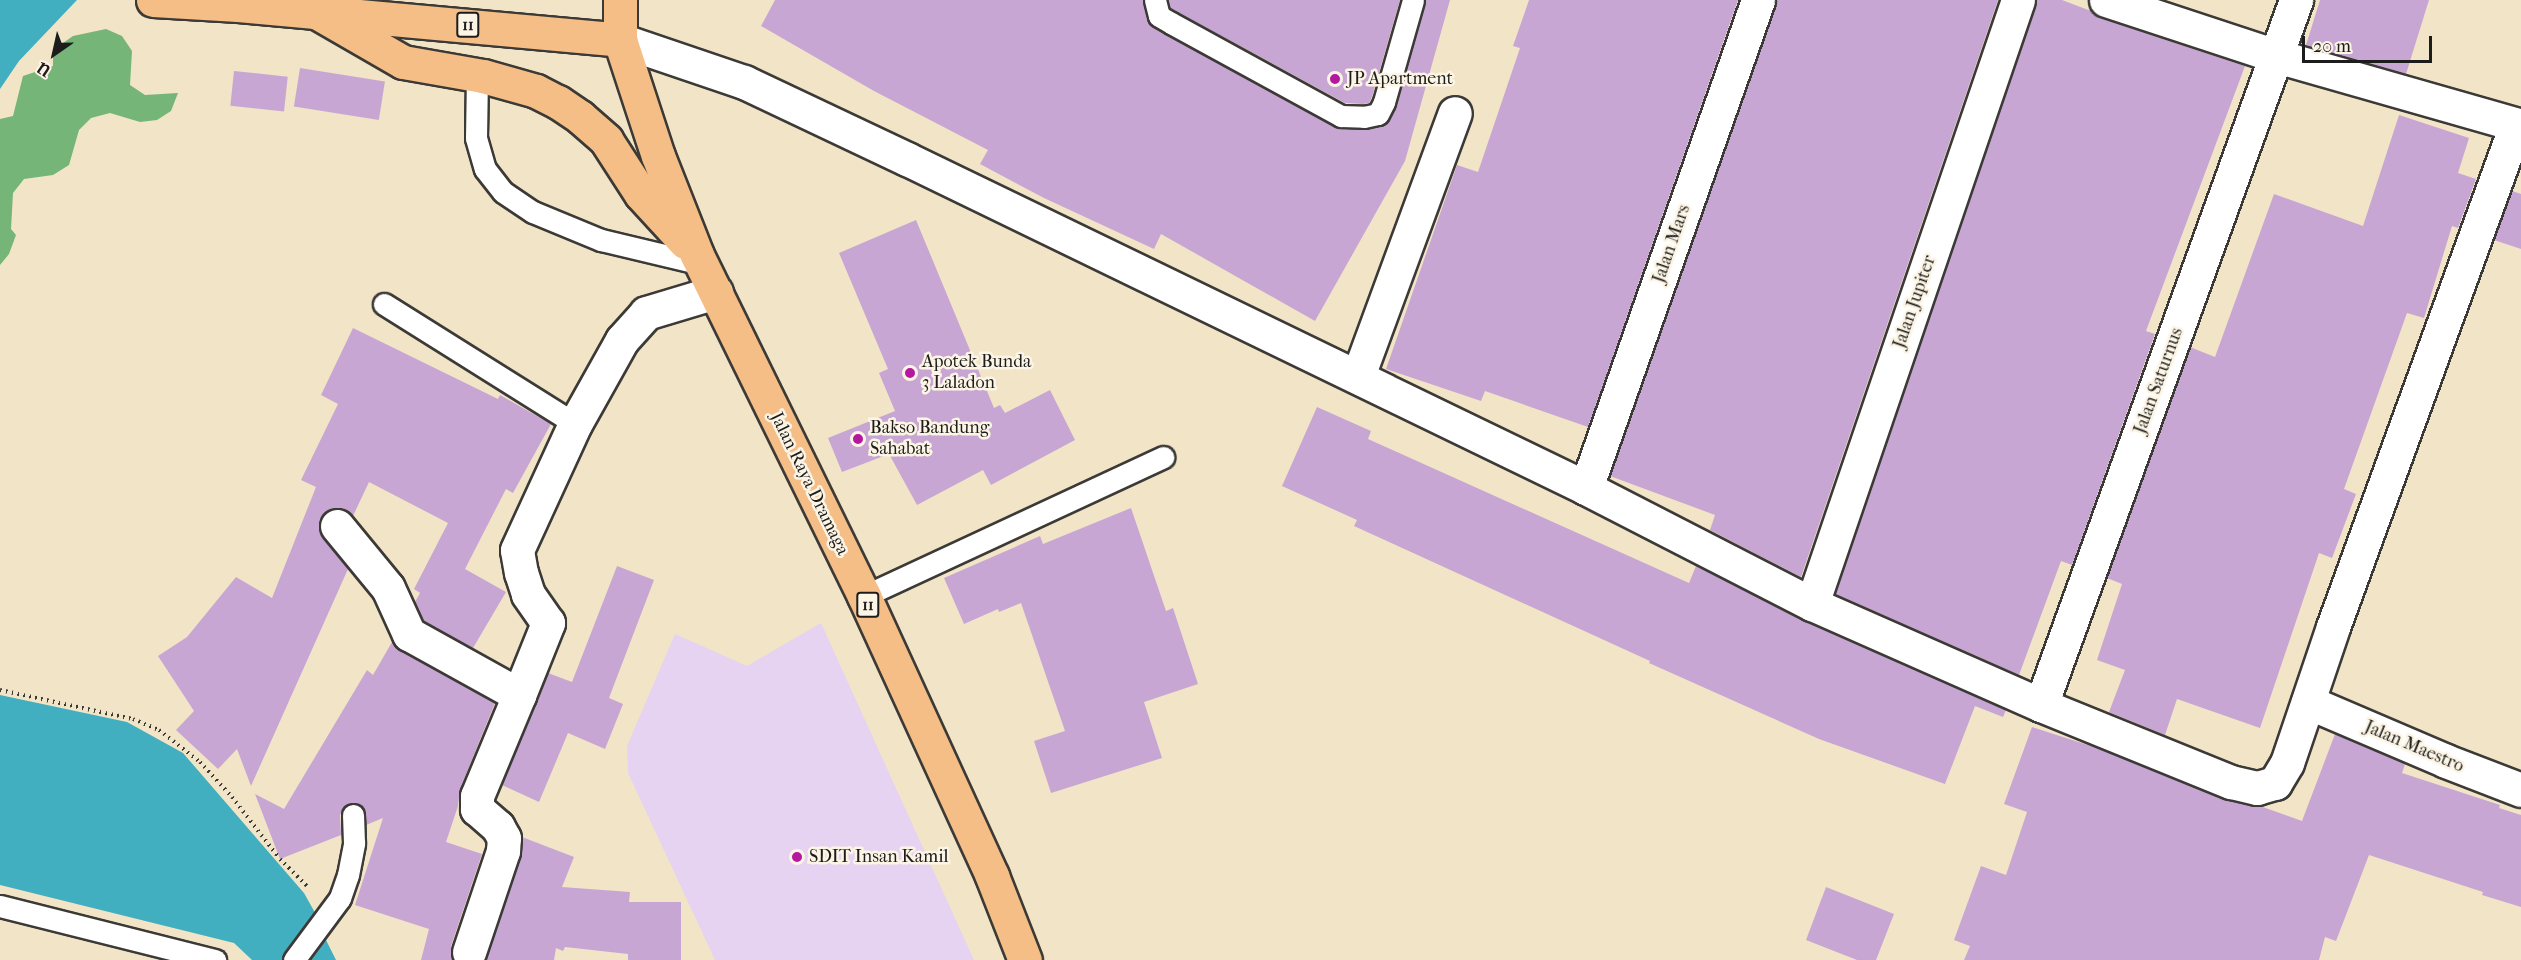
<!DOCTYPE html>
<style>
body{margin:0}
#map{position:relative;width:2521px;height:960px;overflow:hidden;background:#f2e4c7;font-family:"IM FELL French Canon",serif}
div>[style]{position:absolute}
[style*='--x']{left:calc(var(--x)*1px);top:calc(var(--y)*1px);width:calc(var(--w)*1px);rotate:calc(var(--a)*1deg)}
.built>*{inset:0;background:#e5d3f1}
.forest>*{inset:0;background:#75b577}
.water>*{inset:0;background:#42afc0}
.building>*{inset:0;background:#c8a6d4;transform-origin:0 0}
.path>*{height:4px;margin-top:-2px;transform-origin:0;background:repeating-linear-gradient(90deg,#3c3a36 0 1.5px,transparent 0 6px)}
.roads{filter:drop-shadow(2px 0 #3c3a36) drop-shadow(-2px 0 #3c3a36) drop-shadow(0 2px #3c3a36) drop-shadow(0 -2px #3c3a36)}
.lane>*{height:21px;margin:-10.5px;padding:0 10.5px;transform-origin:10.5px;border-radius:10.5px;background:#fff}
.street>*{height:33px;margin:-16.5px;padding:0 16.5px;transform-origin:16.5px;border-radius:16.5px;background:#fff}
.highway>*{height:33px;margin:-16.5px;padding:0 16.5px;transform-origin:16.5px;border-radius:16.5px;background:#f5be86}
.dots>*{width:16px;height:16px;translate:-50% -50%;box-sizing:border-box;border:3px solid #fcf5e5;border-radius:50%}
span{translate:-50% -50%;white-space:nowrap;text-align:center;line-height:1.15;-webkit-text-stroke:5px #fcf5e5;paint-order:stroke}
.shield-label span{padding:2px 4px;background:#fcf5e5;border:2px solid;border-radius:4px;-webkit-text-stroke-width:0}
.shield-label{font-size:16px;color:#1c1c1c;font-weight:700}
.poi-label{font-size:18px;color:#1c1c1c}
.left{translate:0 -50%;text-align:left}
.street-label{font-size:18px;color:#1c1c1c}
.north{position:absolute;left:24px;top:24px;width:60px;height:60px;-webkit-text-stroke:4px #fcf5e5;paint-order:stroke;rotate:214deg;font-size:16px;font-weight:700;line-height:24px;text-align:center;color:#1c1c1c}
.north::after{content:'';display:block;margin:auto;width:21px;height:27px;background:#1c1c1c;clip-path:polygon(50% 0,100% 100%,50% 72%,0 100%)}
.scale{position:absolute;left:2302px;top:36px;width:130px;height:27px;box-sizing:border-box;border:3px solid #1c1c1c;border-top:0;padding-left:8px;font-size:18px;line-height:21px;white-space:nowrap;color:#1c1c1c;-webkit-text-stroke:4px #fcf5e5;paint-order:stroke}
</style>
<div id="map">
<div class="built">
<i style="clip-path:polygon(821px 623px,974px 960px,715px 960px,628px 773px,627px 746px,675px 634px,747px 666px)"></i>
</div>
<div class="forest">
<i style="clip-path:polygon(106px 29px,122px 36px,132px 51px,130px 85px,145px 95px,178px 93px,171px 111px,157px 120px,140px 122px,110px 113px,91px 118px,79px 130px,69px 165px,53px 175px,24px 179px,13px 193px,11px 229px,16px 235px,9px 254px,0 265px,0 119px,13px 116px,23px 76px,53px 66px,53px 50px,73px 36px)"></i>
</div>
<div class="water">
<i style="clip-path:polygon(0 0,77px 0,19px 61px,0 89px)"></i>
<i style="clip-path:polygon(0 695px,127px 722px,183px 753px,304px 893px,318px 918px,282px 960px,252px 960px,234px 943px,0 885px)"></i>
<i style="clip-path:polygon(325px 938px,336px 960px,303px 960px)"></i>
</div>
<div class="building">
<i style="clip-path:polygon(775px 0,1143px 0,1147px 20px,1153px 27px,1335px 127px,1363px 130px,1385px 124px,1395px 108px,1425px 0,1450px 0,1405px 161px,1315px 321px,1161px 234px,1154px 249px,1044px 198px,980px 164px,988px 150px,874px 91px,761px 26px)"></i>
<i style="clip-path:polygon(1168px 0,1400px 0,1372px 97px,1369px 103px,1363px 104px,1345px 103px,1170px 8px)"></i>
<i style="clip-path:polygon(1529px 0,1738px 0,1588px 427px,1485px 391px,1481px 401px,1386px 369px,1457px 165px,1478px 172px,1520px 48px,1513px 46px)"></i>
<i style="clip-path:polygon(1776px 0,1998px 0,1801px 577px,1710px 530px,1715px 515px,1610px 476px)"></i>
<i style="clip-path:polygon(2036px 0,2062px 0,2091px 11px,2100px 18px,2245px 66px,2146px 331px,2155px 334px,2072px 565px,2061px 561px,2019px 675px,1835px 594px)"></i>
<i style="clip-path:polygon(2320px 0,2429px 0,2406px 74px,2306px 45px)"></i>
<i style="left:300px;top:68px;width:86px;height:39px;rotate:9deg"></i>
<i style="left:234px;top:71px;width:54px;height:35px;rotate:6deg"></i>
<i style="clip-path:polygon(2399px 115px,2469px 138px,2458px 173px,2476px 179px,2458px 228px,2452px 226px,2424px 318px,2407px 313px,2344px 489px,2356px 494px,2332px 558px,2319px 553px,2260px 728px,2177px 699px,2165px 735px,2109px 712px,2125px 670px,2097px 660px,2122px 584px,2107px 578px,2190px 347px,2215px 357px,2274px 194px,2363px 226px)"></i>
<i style="clip-path:polygon(2512px 191px,2521px 194px,2521px 249px,2494px 240px)"></i>
<i style="clip-path:polygon(916px 220px,994px 408px,1000px 405px,1005px 413px,1050px 390px,1075px 440px,991px 485px,983px 470px,917px 505px,889px 454px,842px 472px,828px 438px,895px 411px,879px 373px,888px 369px,839px 253px)"></i>
<i style="clip-path:polygon(353px 328px,498px 399px,500px 395px,551px 424px,513px 493px,506px 489px,465px 569px,506px 592px,473px 648px,423px 621px,415px 602px,420px 593px,414px 589px,448px 523px,369px 482px,353px 516px,343px 508px,333px 508px,325px 512px,319px 520px,319px 530px,348px 569px,251px 786px,237px 749px,218px 769px,176px 730px,194px 711px,158px 656px,187px 637px,236px 577px,272px 598px,316px 487px,301px 480px,338px 404px,321px 395px)"></i>
<i style="clip-path:polygon(1317px 407px,1371px 431px,1368px 439px,1689px 583px,1696px 566px,1804px 621px,2006px 710px,2003px 717px,1975px 706px,1945px 784px,1819px 739px,1649px 663px,1650px 661px,1354px 526px,1357px 520px,1282px 486px)"></i>
<i style="clip-path:polygon(1131px 508px,1166px 611px,1173px 608px,1198px 684px,1144px 702px,1162px 758px,1051px 793px,1034px 741px,1065px 731px,1021px 603px,999px 612px,998px 609px,964px 624px,944px 578px,1040px 536px,1043px 544px)"></i>
<i style="clip-path:polygon(617px 566px,654px 580px,609px 698px,623px 704px,605px 749px,568px 733px,539px 802px,502px 785px,548px 673px,572px 682px)"></i>
<i style="clip-path:polygon(392px 642px,400px 650px,495px 703px,460px 789px,458px 806px,446px 842px,482px 854px,451px 946px,453px 960px,421px 960px,429px 929px,355px 905px,383px 818px,366px 825px,363px 808px,358px 804px,347px 804px,340px 815px,341px 835px,280px 859px,255px 794px,284px 809px,367px 670px,373px 675px)"></i>
<i style="clip-path:polygon(2032px 727px,2097px 748px,2224px 799px,2260px 806px,2302px 821px,2335px 734px,2405px 764px,2402px 773px,2500px 805px,2499px 808px,2521px 815px,2521px 907px,2482px 895px,2483px 892px,2369px 855px,2336px 941px,2325px 937px,2319px 960px,1964px 960px,1970px 946px,1954px 940px,1981px 866px,2006px 875px,2027px 812px,2004px 804px)"></i>
<i style="clip-path:polygon(522px 837px,574px 857px,562px 887px,630px 892px,629px 902px,681px 902px,681px 960px,628px 960px,628px 954px,565px 947px,563px 951px,556px 948px,554px 960px,486px 960px,521px 857px)"></i>
<i style="clip-path:polygon(1826px 887px,1894px 914px,1876px 960px,1857px 960px,1806px 940px)"></i>
</div>
<div class="path">
<i style="--x:0;--y:690;--w:136;--a:12.3"></i>
<i style="--x:133;--y:719;--w:28;--a:23"></i>
<i style="--x:159;--y:730;--w:52;--a:38"></i>
<i style="--x:200;--y:762;--w:47;--a:47.6"></i>
<i style="--x:232;--y:797;--w:78;--a:52.3"></i>
<i style="--x:280;--y:859;--w:38;--a:45"></i>
</div>
<div class="roads">
<div class="lane">
<i style="--x:1155;--y:0;--w:16;--a:76"></i>
<i style="--x:1159;--y:16;--w:14;--a:30"></i>
<i style="--x:1171;--y:23;--w:194;--a:28.7"></i>
<i style="--x:1341;--y:116;--w:23;--a:2"></i>
<i style="--x:1364;--y:117;--w:14;--a:-12"></i>
<i style="--x:1378;--y:114;--w:13;--a:-63"></i>
<i style="--x:1384;--y:102;--w:106;--a:-74.1"></i>
<i style="--x:477;--y:75;--w:63;--a:90.9"></i>
<i style="--x:476;--y:138;--w:32;--a:74"></i>
<i style="--x:485;--y:169;--w:29;--a:52"></i>
<i style="--x:503;--y:192;--w:36;--a:34"></i>
<i style="--x:533;--y:212;--w:74;--a:22.4"></i>
<i style="--x:601;--y:240;--w:104;--a:13.4"></i>
<i style="--x:384;--y:304;--w:226;--a:32.1"></i>
<i style="--x:864;--y:596;--w:330;--a:-24.9"></i>
<i style="--x:0;--y:906;--w:222;--a:14.1"></i>
<i style="--x:294;--y:960;--w:77;--a:-53.4"></i>
<i style="--x:340;--y:898;--w:24;--a:-71"></i>
<i style="--x:348;--y:875;--w:33;--a:-79"></i>
<i style="--x:354;--y:843;--w:28;--a:-92"></i>
</div>
<div class="street">
<i style="--x:2106;--y:0;--w:179;--a:18.2"></i>
<i style="--x:2276;--y:56;--w:255;--a:15.9"></i>
<i style="--x:620;--y:40;--w:131;--a:18.7"></i>
<i style="--x:744;--y:82;--w:180;--a:25.3"></i>
<i style="--x:907;--y:159;--w:755;--a:25.85"></i>
<i style="--x:1586;--y:488;--w:254;--a:27.2"></i>
<i style="--x:1812;--y:604;--w:250;--a:23.8"></i>
<i style="--x:2041;--y:705;--w:205;--a:22.1"></i>
<i style="--x:2231;--y:782;--w:27;--a:13"></i>
<i style="--x:2257;--y:788;--w:19;--a:-16"></i>
<i style="--x:2275;--y:783;--w:23;--a:-59"></i>
<i style="--x:2287;--y:763;--w:144;--a:-71.3"></i>
<i style="--x:2333;--y:627;--w:534;--a:-69.97"></i>
<i style="--x:1358;--y:376;--w:280;--a:-69.8"></i>
<i style="--x:1586;--y:488;--w:517;--a:-70.58"></i>
<i style="--x:337;--y:526;--w:80;--a:50.6"></i>
<i style="--x:388;--y:588;--w:51;--a:65.5"></i>
<i style="--x:409;--y:634;--w:126;--a:29"></i>
<i style="--x:519;--y:695;--w:78;--a:-68.1"></i>
<i style="--x:548;--y:623;--w:35;--a:-125"></i>
<i style="--x:528;--y:594;--w:22;--a:-108"></i>
<i style="--x:521;--y:573;--w:23;--a:-100"></i>
<i style="--x:517;--y:550;--w:139;--a:-65.3"></i>
<i style="--x:575;--y:424;--w:96;--a:-60.8"></i>
<i style="--x:622;--y:340;--w:36;--a:-48"></i>
<i style="--x:646;--y:313;--w:73;--a:-16.7"></i>
<i style="--x:1812;--y:604;--w:638;--a:-71.17"></i>
<i style="--x:2308;--y:702;--w:150;--a:23.1"></i>
<i style="--x:2446;--y:761;--w:80;--a:21.1"></i>
<i style="--x:2041;--y:705;--w:750;--a:-70.11"></i>
<i style="--x:469;--y:952;--w:107;--a:-71.4"></i>
<i style="--x:503;--y:851;--w:13;--a:-86"></i>
<i style="--x:504;--y:838;--w:13;--a:-119"></i>
<i style="--x:498;--y:827;--w:28;--a:-139"></i>
<i style="--x:477;--y:809;--w:13;--a:-90"></i>
<i style="--x:477;--y:796;--w:109;--a:-67.4"></i>
</div>
<div class="highway">
<i style="--x:153;--y:0;--w:85;--a:3.4"></i>
<i style="--x:238;--y:5;--w:384;--a:5.2"></i>
<i style="--x:620;--y:0;--w:40;--a:90"></i>
<i style="--x:620;--y:40;--w:122;--a:71.9"></i>
<i style="--x:658;--y:156;--w:106;--a:68.5"></i>
<i style="--x:697;--y:255;--w:380;--a:63.9"></i>
<i style="--x:864;--y:596;--w:308;--a:65.4"></i>
<i style="--x:992;--y:876;--w:90;--a:68.6"></i>
<i style="--x:316;--y:12;--w:100;--a:29.9"></i>
<i style="--x:403;--y:62;--w:81;--a:9.9"></i>
<i style="--x:483;--y:76;--w:55;--a:15.8"></i>
<i style="--x:536;--y:91;--w:25;--a:27"></i>
<i style="--x:558;--y:102;--w:27;--a:34"></i>
<i style="--x:580;--y:117;--w:35;--a:41"></i>
<i style="--x:606;--y:140;--w:64;--a:57.1"></i>
<i style="--x:641;--y:194;--w:65;--a:47.5"></i>
</div>
</div>
<div class="dots">
<i style="left:1335px;top:79px;background:#b5179e"></i>
<i style="left:910px;top:373px;background:#b5179e"></i>
<i style="left:858px;top:439px;background:#b5179e"></i>
<i style="left:797px;top:857px;background:#b5179e"></i>
</div>
<div class="shield-label">
<span style="left:468px;top:25px">11</span>
<span style="left:868px;top:605px">11</span>
</div>
<div class="poi-label">
<span class="left" style="left:1347px;top:79px">JP Apartment</span>
<span class="left" style="left:922px;top:373px">Apotek Bunda<br>3 Laladon</span>
<span class="left" style="left:870px;top:439px">Bakso Bandung<br>Sahabat</span>
<span class="left" style="left:809px;top:857px">SDIT Insan Kamil</span>
</div>
<div class="street-label">
<span style="left:1672px;top:244px;rotate:-71deg">Jalan Mars</span>
<span style="left:1915px;top:302px;rotate:-71deg">Jalan Jupiter</span>
<span style="left:2159px;top:381px;rotate:-70deg">Jalan Saturnus</span>
<span style="left:809px;top:484px;rotate:64deg">Jalan Raya Dramaga</span>
<span style="left:2414px;top:747px;rotate:23deg">Jalan Maestro</span>
</div>
<div class="north">U</div>
<div class="scale">20 m</div>
</div>
